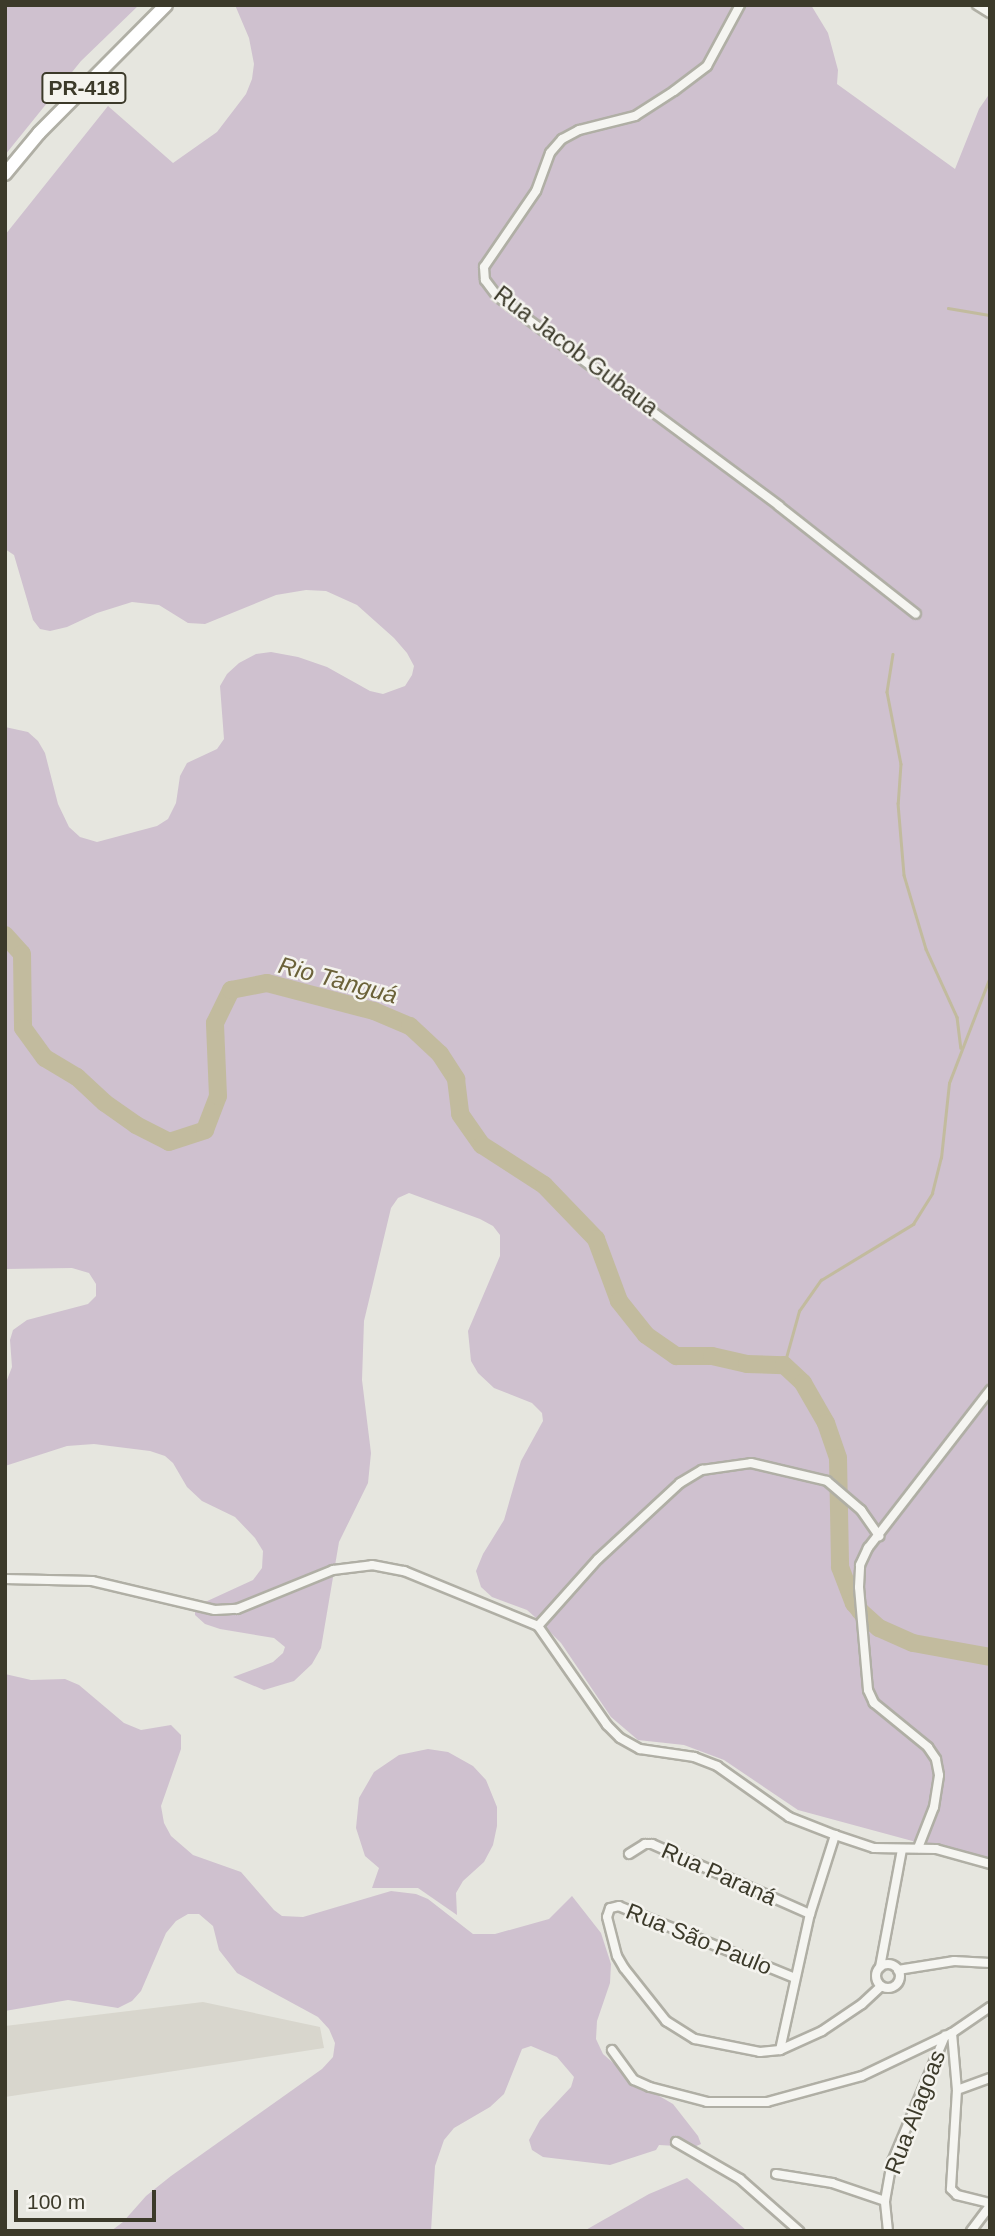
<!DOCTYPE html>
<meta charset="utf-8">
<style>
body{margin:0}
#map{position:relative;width:995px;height:2236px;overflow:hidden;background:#e6e6df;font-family:Helvetica,sans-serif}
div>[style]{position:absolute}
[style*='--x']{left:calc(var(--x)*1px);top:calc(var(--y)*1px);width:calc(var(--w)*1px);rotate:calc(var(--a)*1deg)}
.built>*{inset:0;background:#d8d6cd}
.green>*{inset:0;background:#cfc1cf}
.stream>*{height:2.5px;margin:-1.25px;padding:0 1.25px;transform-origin:1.25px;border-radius:1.25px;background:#c2bb9e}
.river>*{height:18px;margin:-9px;padding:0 9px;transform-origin:9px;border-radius:9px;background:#c2bb9e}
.roads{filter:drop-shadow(2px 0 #b0afa5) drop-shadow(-2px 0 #b0afa5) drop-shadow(0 2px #b0afa5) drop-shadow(0 -2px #b0afa5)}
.minor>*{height:8px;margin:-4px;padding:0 4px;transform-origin:4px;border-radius:4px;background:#f5f5f1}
.minor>.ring{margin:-4px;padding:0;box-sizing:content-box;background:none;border:8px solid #f5f5f1;border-radius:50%}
.trunk>*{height:12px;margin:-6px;padding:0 6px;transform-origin:6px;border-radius:6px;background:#fff}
span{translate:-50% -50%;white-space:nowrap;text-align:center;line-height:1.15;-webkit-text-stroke:5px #f4f3ee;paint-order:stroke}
.shield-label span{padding:2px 5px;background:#f4f3ee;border:2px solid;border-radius:5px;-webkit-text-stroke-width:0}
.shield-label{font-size:21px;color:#3c3a2a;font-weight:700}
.street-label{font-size:23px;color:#3c3a2a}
.water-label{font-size:24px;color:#6b6239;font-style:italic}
.frame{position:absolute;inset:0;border:7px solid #3c3a2a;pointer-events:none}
.scale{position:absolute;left:14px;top:2190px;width:142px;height:32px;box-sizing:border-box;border:4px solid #3c3a2a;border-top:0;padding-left:9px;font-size:21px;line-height:24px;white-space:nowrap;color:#3c3a2a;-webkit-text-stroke:5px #f4f3ee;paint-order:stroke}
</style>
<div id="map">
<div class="built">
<i style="clip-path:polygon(203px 2002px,320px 2027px,324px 2048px,5px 2097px,5px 2026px)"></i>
</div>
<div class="green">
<i style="clip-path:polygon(5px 5px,139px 5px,81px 61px,5px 155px)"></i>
<i style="clip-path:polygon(235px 5px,811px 5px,828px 33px,838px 70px,837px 84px,955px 169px,979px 109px,990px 93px,990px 1862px,798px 1810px,724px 1760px,684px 1745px,638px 1740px,611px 1717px,561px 1643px,535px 1617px,527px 1610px,492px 1597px,481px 1587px,476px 1571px,483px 1554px,504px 1520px,521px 1461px,543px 1421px,542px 1413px,532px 1403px,494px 1388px,478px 1373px,471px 1361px,468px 1331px,500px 1256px,500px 1235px,493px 1226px,480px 1219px,409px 1193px,398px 1198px,391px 1208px,364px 1321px,362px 1380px,371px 1453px,368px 1483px,339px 1542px,321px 1648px,312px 1664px,294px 1681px,264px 1690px,233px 1677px,273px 1662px,283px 1653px,285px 1647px,274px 1638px,220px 1629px,205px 1624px,195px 1615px,195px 1611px,203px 1603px,253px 1580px,262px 1568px,263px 1551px,255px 1538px,235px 1517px,202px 1501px,187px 1487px,173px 1463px,165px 1456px,150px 1451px,94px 1444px,67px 1446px,5px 1466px,5px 1385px,12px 1367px,10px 1340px,13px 1330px,27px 1320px,88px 1304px,96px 1296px,96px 1284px,89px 1273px,72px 1268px,5px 1269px,5px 727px,28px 732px,38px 741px,45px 753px,58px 804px,69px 827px,80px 837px,97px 842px,157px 826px,168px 819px,176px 803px,180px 776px,187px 763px,217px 749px,224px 739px,220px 686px,227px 674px,239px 663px,256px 654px,271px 652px,298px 657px,327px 667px,370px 691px,383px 694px,405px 686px,412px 675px,414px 666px,407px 653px,394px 638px,357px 605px,326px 591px,306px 590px,276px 595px,205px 624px,188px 623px,159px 605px,132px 602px,97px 613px,67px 627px,50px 631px,40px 629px,33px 620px,14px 555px,5px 549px,5px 235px,108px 106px,173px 163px,217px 132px,246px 94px,252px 79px,254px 64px,249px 38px)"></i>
<i style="clip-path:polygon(5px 1674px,31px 1680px,65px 1679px,79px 1685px,124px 1723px,141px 1730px,171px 1725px,181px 1735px,181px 1749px,161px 1806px,164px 1823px,171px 1836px,193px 1855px,241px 1872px,274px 1910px,282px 1916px,303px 1917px,391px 1891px,416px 1894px,428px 1899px,473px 1934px,495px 1934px,549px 1919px,572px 1896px,601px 1933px,611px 1964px,610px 1983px,597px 2021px,596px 2039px,603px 2054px,635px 2082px,673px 2104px,698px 2136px,701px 2144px,694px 2147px,659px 2145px,656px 2150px,610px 2165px,543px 2157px,532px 2150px,529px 2140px,540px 2120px,571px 2087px,574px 2077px,557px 2057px,531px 2046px,522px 2049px,504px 2094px,490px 2107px,454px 2128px,444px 2140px,435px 2166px,431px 2231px,111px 2231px,123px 2222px,146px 2196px,171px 2176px,322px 2069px,333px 2057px,335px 2043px,329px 2029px,318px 2017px,237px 1973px,219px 1950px,213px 1926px,199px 1914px,188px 1914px,176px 1921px,166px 1933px,141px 1991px,132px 2001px,118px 2008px,68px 2000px,5px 2011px)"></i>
<i style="clip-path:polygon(428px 1749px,448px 1752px,473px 1766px,486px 1780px,497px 1807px,497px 1826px,493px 1845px,484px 1862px,463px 1881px,456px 1893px,457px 1915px,418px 1888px,372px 1888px,379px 1868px,365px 1856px,356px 1828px,359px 1798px,374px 1772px,399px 1755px)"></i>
<i style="clip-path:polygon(687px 2178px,747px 2231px,584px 2231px,649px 2194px)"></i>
</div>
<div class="stream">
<i style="--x:948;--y:308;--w:43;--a:9.5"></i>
<i style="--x:893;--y:654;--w:38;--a:99"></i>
<i style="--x:887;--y:692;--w:73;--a:79"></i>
<i style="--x:901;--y:764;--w:39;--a:94"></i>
<i style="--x:898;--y:803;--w:72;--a:85.2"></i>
<i style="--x:904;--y:875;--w:77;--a:73.4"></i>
<i style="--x:926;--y:949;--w:75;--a:65.5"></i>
<i style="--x:957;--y:1017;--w:31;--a:83"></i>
<i style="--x:784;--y:1365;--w:56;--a:-74.5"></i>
<i style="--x:799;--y:1311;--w:38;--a:-55"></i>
<i style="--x:821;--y:1280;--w:108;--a:-31.3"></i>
<i style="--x:913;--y:1224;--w:36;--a:-58"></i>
<i style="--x:932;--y:1193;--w:36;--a:-76"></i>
<i style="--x:941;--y:1158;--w:75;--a:-83.9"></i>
<i style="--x:949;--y:1083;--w:114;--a:-68.9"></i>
</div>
<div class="river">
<i style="--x:5;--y:935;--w:25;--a:48"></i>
<i style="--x:22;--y:954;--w:74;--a:89.2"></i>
<i style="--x:23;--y:1028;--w:37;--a:54"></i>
<i style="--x:45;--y:1058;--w:37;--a:31"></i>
<i style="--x:77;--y:1077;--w:38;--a:43"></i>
<i style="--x:105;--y:1103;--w:38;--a:35"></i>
<i style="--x:136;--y:1125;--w:37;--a:27"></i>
<i style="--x:169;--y:1142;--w:38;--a:-18"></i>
<i style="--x:205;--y:1130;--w:36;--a:-69"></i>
<i style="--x:218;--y:1096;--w:73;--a:-92.4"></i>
<i style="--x:215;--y:1023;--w:37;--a:-64"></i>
<i style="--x:231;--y:990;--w:37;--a:-11"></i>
<i style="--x:267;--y:983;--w:111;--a:14.7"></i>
<i style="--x:374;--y:1011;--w:39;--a:23"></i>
<i style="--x:410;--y:1026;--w:41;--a:43"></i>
<i style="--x:440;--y:1054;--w:30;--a:57"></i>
<i style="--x:456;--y:1079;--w:35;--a:83"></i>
<i style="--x:460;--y:1114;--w:38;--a:55"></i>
<i style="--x:482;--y:1145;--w:74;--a:32.8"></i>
<i style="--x:544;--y:1185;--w:75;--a:46.1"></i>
<i style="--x:596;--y:1239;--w:66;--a:69.6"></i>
<i style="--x:619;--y:1301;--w:43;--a:51.5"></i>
<i style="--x:646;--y:1335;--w:37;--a:35"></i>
<i style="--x:676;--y:1356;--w:36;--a:0"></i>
<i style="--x:712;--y:1356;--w:36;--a:13"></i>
<i style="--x:747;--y:1364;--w:37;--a:2"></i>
<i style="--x:784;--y:1365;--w:26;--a:43"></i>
<i style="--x:803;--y:1383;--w:46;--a:60.1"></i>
<i style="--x:826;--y:1423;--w:37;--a:71"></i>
<i style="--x:838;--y:1458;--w:109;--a:88.9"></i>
<i style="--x:840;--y:1567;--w:39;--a:69"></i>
<i style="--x:854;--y:1603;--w:11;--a:52"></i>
<i style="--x:861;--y:1612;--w:24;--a:42"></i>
<i style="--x:879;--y:1628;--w:37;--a:24"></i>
<i style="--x:913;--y:1643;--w:78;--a:10.3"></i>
</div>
<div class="roads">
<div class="minor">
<i style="--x:740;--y:5;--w:69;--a:118.4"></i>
<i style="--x:707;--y:66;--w:41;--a:142.9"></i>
<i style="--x:674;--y:91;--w:46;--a:147.3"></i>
<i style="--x:635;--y:116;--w:58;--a:166"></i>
<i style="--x:579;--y:130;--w:19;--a:152"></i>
<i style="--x:562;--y:139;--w:18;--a:131"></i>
<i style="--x:550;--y:153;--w:40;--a:110.2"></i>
<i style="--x:536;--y:191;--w:92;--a:124.4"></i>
<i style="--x:484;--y:267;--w:13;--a:86"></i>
<i style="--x:485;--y:280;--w:21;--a:53"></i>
<i style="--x:498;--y:297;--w:350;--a:36.6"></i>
<i style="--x:779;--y:506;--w:174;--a:38.2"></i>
<i style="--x:977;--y:5;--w:15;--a:32"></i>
<i style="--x:5;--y:1579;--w:87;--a:1.3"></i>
<i style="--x:92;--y:1581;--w:126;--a:13.3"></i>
<i style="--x:215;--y:1610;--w:22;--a:-3"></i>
<i style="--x:237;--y:1609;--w:104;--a:-22.1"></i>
<i style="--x:333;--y:1570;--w:39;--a:-7"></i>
<i style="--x:372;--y:1565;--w:33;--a:11"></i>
<i style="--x:404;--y:1571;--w:145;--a:22.3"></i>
<i style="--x:538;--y:1626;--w:121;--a:55.1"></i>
<i style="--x:607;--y:1725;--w:18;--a:45"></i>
<i style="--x:620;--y:1738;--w:23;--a:29"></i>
<i style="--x:640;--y:1749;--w:55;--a:8.4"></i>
<i style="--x:694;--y:1757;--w:25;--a:21"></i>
<i style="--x:717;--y:1766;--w:88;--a:35.3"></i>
<i style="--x:789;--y:1817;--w:49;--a:21.4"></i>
<i style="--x:835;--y:1835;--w:41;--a:18.4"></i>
<i style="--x:874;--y:1848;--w:62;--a:0.9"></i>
<i style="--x:936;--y:1849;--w:56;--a:15.5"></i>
<i style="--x:538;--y:1626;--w:90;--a:-48.2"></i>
<i style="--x:598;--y:1559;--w:112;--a:-42.8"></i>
<i style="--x:680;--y:1483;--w:26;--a:-31"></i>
<i style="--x:702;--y:1470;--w:49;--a:-8.1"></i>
<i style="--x:751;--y:1463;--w:78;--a:13.3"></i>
<i style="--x:827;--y:1481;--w:45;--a:40.5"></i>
<i style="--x:861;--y:1510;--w:32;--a:55"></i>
<i style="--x:918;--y:1848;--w:44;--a:-68.7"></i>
<i style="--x:934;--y:1807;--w:32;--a:-81"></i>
<i style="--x:939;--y:1775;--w:16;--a:-101"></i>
<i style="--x:936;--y:1759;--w:14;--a:-124"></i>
<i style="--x:928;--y:1747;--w:70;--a:-140.8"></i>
<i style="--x:874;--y:1703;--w:14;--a:-115"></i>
<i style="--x:868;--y:1690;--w:103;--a:-95"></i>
<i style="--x:859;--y:1587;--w:22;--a:-87"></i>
<i style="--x:860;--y:1565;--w:19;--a:-65"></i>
<i style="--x:868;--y:1548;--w:200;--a:-52.3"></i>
<i style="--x:629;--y:1854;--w:19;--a:-32"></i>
<i style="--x:645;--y:1844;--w:7;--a:0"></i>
<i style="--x:652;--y:1844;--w:173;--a:23.9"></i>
<i class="ring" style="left:876px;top:1964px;width:16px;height:16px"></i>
<i style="--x:880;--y:1967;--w:119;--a:-79.4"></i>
<i style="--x:898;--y:1970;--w:57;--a:-9.1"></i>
<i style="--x:954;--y:1961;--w:36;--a:3"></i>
<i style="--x:795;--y:1978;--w:190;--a:-157.8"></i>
<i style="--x:619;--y:1906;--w:9;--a:167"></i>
<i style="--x:610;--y:1908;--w:9;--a:108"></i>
<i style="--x:607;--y:1917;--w:40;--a:75.6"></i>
<i style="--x:617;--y:1956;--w:14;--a:60"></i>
<i style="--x:624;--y:1968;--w:68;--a:51.6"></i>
<i style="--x:666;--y:2021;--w:34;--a:32"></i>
<i style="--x:695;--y:2039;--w:66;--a:11.3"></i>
<i style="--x:760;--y:2052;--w:20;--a:-6"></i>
<i style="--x:780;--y:2050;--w:46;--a:-24.3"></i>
<i style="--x:822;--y:2031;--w:48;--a:-34"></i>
<i style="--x:862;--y:2004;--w:26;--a:-43"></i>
<i style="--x:952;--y:2033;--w:57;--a:85"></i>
<i style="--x:957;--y:2090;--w:99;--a:93.5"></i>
<i style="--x:951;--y:2189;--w:8;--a:45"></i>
<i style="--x:957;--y:2195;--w:34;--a:14"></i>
<i style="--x:612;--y:2050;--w:37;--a:54"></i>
<i style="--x:634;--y:2080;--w:17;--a:24"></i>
<i style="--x:650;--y:2087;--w:59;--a:14.7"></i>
<i style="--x:707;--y:2102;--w:60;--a:0"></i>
<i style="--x:767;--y:2102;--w:98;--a:-15.3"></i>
<i style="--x:862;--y:2076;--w:100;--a:-25.5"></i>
<i style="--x:952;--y:2033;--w:46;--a:-34.4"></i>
<i style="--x:780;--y:2050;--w:139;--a:-77.6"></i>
<i style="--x:810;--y:1914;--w:83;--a:-72.4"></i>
<i style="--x:957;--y:2090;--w:35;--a:-20"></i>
<i style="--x:676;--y:2142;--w:74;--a:30"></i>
<i style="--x:740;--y:2179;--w:79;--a:41.4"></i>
<i style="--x:776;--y:2174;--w:57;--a:9.1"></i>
<i style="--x:832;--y:2183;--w:56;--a:18.8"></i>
<i style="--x:888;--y:2231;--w:30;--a:-96"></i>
<i style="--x:885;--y:2201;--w:40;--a:-80"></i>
<i style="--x:892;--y:2162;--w:137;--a:-67.2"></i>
<i style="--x:971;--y:2231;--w:31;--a:-53"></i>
</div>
<div class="trunk">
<i style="--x:5;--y:174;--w:53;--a:-50.3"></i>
<i style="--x:39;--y:133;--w:180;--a:-45.2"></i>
</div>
</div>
<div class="shield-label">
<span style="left:84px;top:88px">PR-418</span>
</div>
<div class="street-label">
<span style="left:576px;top:351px;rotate:37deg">Rua Jacob Gubaua</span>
<span style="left:719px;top:1874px;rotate:24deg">Rua Paraná</span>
<span style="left:699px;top:1939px;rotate:22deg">Rua São Paulo</span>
<span style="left:915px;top:2112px;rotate:-69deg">Rua Alagoas</span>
</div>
<div class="water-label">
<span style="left:338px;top:980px;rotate:15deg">Rio Tanguá</span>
</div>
<div class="frame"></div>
<div class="scale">100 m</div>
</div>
